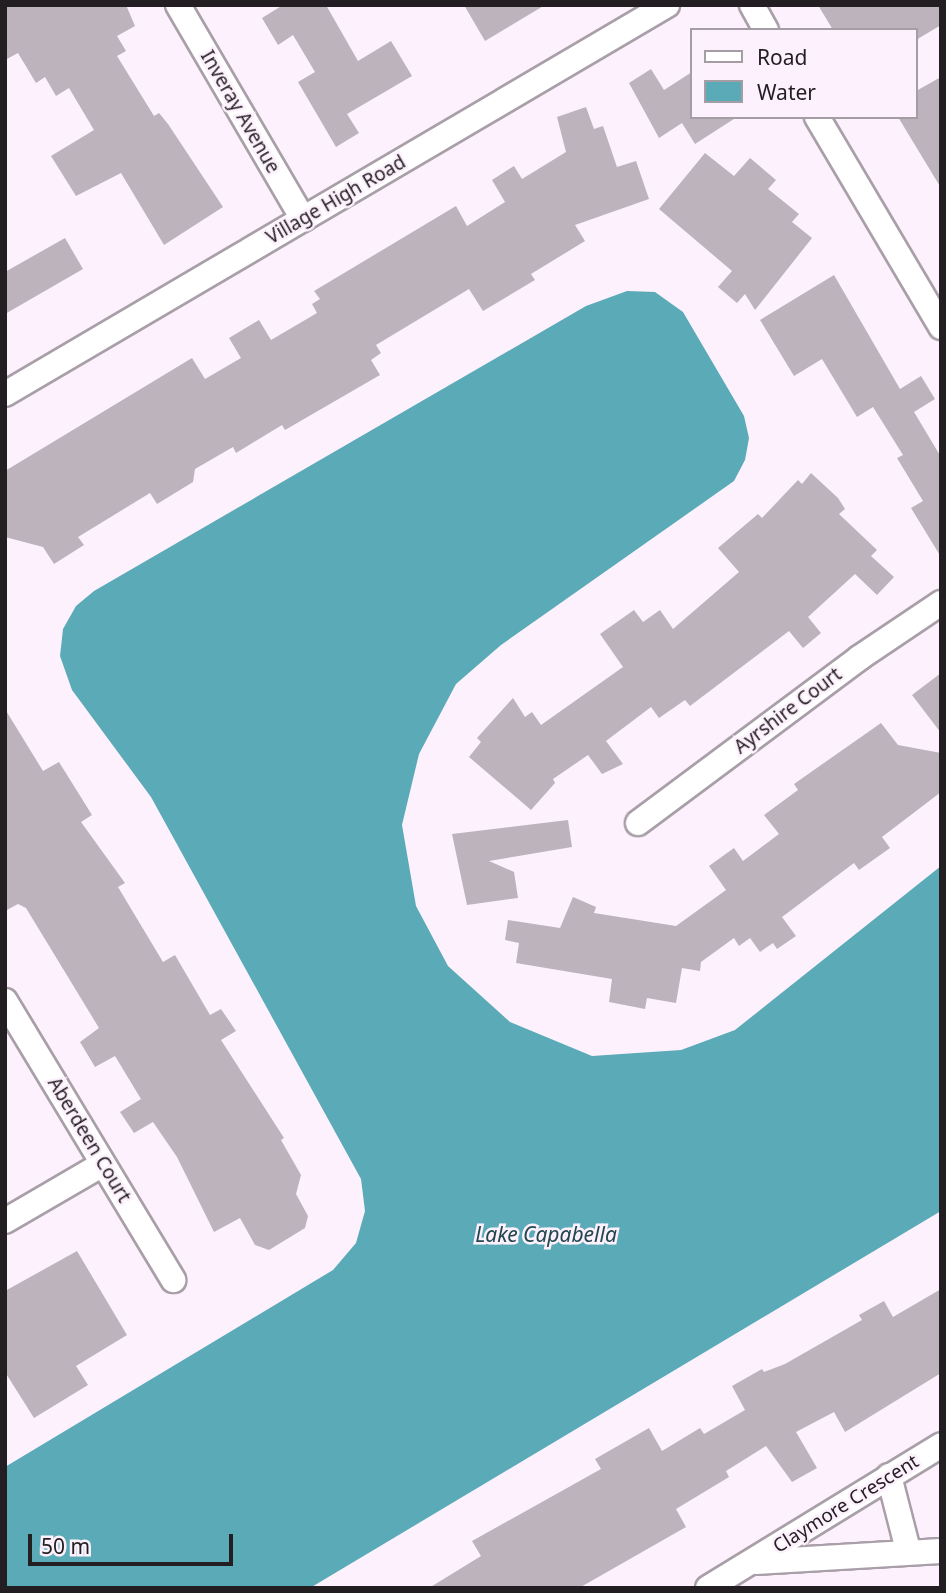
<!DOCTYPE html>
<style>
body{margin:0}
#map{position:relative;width:946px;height:1593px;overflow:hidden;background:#fcf1fc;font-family:"Noto Sans",sans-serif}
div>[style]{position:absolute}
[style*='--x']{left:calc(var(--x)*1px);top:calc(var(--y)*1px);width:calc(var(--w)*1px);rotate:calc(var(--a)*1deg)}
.water>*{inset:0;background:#5aaab8}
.building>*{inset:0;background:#bdb3bc}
.roads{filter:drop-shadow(2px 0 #a99fa8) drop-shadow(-2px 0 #a99fa8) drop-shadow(0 2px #a99fa8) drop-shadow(0 -2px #a99fa8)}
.minor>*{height:24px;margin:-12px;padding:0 12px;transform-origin:12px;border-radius:12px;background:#fff}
span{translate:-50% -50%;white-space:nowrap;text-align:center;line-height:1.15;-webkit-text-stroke:5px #fcf1fc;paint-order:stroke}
.street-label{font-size:19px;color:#221e21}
.water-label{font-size:21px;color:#22484f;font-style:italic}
.frame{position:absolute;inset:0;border:7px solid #221e21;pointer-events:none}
.legend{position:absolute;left:690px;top:28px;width:228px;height:91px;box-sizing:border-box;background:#fcf1fc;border:2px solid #a59da4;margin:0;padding:9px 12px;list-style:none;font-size:21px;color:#221e21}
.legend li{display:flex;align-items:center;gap:14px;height:35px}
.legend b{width:35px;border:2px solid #a59da4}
.scale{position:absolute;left:28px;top:1534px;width:205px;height:32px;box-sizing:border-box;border:4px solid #221e21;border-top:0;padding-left:9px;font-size:21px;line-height:24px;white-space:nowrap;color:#221e21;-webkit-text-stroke:5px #fcf1fc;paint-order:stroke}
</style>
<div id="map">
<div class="water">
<i style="clip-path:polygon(627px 291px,655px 292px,683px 312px,744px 416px,749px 438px,745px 460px,734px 481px,501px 645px,456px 684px,419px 754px,402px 825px,416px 906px,448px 966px,510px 1022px,592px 1056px,681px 1050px,735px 1030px,941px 866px,941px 1211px,310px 1588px,5px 1588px,5px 1467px,333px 1270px,356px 1243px,365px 1211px,361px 1179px,151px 797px,72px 690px,60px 656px,63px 629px,76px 606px,94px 591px,586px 306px)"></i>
</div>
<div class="building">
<i style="clip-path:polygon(5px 5px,126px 5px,135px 26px,117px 36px,126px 51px,117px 56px,154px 116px,159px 113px,168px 124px,223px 207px,164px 245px,121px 173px,76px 196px,51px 156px,94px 130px,69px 88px,56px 96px,45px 77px,36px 83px,18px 53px,5px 60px)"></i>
<i style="clip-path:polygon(283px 5px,326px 5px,358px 61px,391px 41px,412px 76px,347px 114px,359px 133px,336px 147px,298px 82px,315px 72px,293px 35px,278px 45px,262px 18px)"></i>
<i style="clip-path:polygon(464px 5px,545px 5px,485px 41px)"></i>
<i style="clip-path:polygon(818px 5px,941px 5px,941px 25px,916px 40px,916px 30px,833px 30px)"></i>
<i style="clip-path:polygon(651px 69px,664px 90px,692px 72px,691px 117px,737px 117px,695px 144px,682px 123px,659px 138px,629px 83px)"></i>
<i style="clip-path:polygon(941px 77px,941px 188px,898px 117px,916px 117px,916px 91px)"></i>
<i style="clip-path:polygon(586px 107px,594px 129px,603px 126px,617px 167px,636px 161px,649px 199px,575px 225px,585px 241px,531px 274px,535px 280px,483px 311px,469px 289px,376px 345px,381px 353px,371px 360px,380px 375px,285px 430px,282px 425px,236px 453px,233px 447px,195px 469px,193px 482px,157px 504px,150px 493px,78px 537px,84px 545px,54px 564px,43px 547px,5px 537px,5px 471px,192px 358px,205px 379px,241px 358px,229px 338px,259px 320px,271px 340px,317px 313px,312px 304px,320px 299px,314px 291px,456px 206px,467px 226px,505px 202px,492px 180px,514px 166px,522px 179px,566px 152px,557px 117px)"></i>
<i style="clip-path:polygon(705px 153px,734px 176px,750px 158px,776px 180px,768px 189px,799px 214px,792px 222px,812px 238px,755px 310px,745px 294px,737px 303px,718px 287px,732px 271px,659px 209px)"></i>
<i style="clip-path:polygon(65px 238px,83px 269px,5px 314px,5px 272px)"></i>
<i style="clip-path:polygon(834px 275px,900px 389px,921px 376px,935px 399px,914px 412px,941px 457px,941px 557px,911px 508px,923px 501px,897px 458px,903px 455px,873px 407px,857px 417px,822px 359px,794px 376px,760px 320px)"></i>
<i style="clip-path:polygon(811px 473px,838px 498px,845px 509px,839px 514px,877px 550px,871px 556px,894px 577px,877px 595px,855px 574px,808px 617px,821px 633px,803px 648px,789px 631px,690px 706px,685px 700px,659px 718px,651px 707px,606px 741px,623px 764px,602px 774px,588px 755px,553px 779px,555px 783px,531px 810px,469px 757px,481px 742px,477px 738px,513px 698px,525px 717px,532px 712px,541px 725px,623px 667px,600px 634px,634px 610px,643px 622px,660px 610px,673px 629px,739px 572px,718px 548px,758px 514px,762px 518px,798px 480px,802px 484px)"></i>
<i style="clip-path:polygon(941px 673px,941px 733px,912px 695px)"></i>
<i style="clip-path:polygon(5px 709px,43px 771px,59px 762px,92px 815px,81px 822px,125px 883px,118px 887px,163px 962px,175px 955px,210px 1015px,221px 1009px,236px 1031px,221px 1040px,284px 1138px,281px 1140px,301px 1175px,296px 1194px,308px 1216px,305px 1228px,269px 1250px,255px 1245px,240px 1218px,214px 1232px,177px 1157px,153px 1122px,134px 1133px,120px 1112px,141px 1099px,115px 1056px,95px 1067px,80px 1042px,99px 1028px,26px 908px,18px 904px,5px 911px)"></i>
<i style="clip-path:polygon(881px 723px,898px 745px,941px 753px,941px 792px,882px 837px,890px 848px,859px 870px,854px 863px,782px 917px,796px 936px,777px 949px,773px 943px,760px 952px,750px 938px,739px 946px,734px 938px,701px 962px,700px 971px,682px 968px,676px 1003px,647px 998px,645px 1009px,609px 1002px,612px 979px,516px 963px,519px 943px,505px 940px,508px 920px,560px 928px,573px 897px,596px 907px,594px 913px,676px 926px,726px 890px,709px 866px,734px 848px,743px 861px,779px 834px,764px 815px,798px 790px,794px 784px)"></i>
<i style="clip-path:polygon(568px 820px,572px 847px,489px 861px,514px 872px,518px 898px,467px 905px,452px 834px)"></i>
<i style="clip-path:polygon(77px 1251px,127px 1335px,76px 1366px,88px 1385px,34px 1418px,5px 1372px,5px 1291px)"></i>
<i style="clip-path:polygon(941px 1289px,941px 1373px,845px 1432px,834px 1412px,796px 1432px,817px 1468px,792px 1482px,766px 1446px,726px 1471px,729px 1477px,676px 1509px,686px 1527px,579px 1588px,429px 1588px,481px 1556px,472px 1541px,601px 1469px,595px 1459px,649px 1428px,662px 1451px,700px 1428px,704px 1434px,745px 1410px,732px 1386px,762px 1369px,764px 1372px,785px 1364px,862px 1320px,859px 1315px,884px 1301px,893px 1317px)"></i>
</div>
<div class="roads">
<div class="minor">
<i style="--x:178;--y:5;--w:248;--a:59.7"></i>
<i style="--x:752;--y:5;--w:29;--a:61"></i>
<i style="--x:817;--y:117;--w:244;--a:59.4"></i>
<i style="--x:5;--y:394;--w:768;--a:-30.44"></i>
<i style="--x:638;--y:823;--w:276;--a:-36.7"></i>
<i style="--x:859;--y:658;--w:99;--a:-33.9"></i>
<i style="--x:5;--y:1001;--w:326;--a:58.9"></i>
<i style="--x:5;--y:1221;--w:113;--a:-30.2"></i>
<i style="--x:889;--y:1476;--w:76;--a:75.6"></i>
<i style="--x:756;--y:1562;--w:185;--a:-3.4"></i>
<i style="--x:708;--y:1588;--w:273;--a:-31.5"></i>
</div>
</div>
<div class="street-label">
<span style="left:240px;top:112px;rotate:60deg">Inveray Avenue</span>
<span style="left:336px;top:200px;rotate:-30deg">Village High Road</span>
<span style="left:788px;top:711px;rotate:-37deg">Ayrshire Court</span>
<span style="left:89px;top:1140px;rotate:59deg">Aberdeen Court</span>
<span style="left:846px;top:1504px;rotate:-32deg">Claymore Crescent</span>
</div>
<div class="water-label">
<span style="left:546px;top:1234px">Lake Capabella</span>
</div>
<div class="frame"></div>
<ul class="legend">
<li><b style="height:9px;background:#fff"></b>Road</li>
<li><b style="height:19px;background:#5aaab8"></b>Water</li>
</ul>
<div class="scale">50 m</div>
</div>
